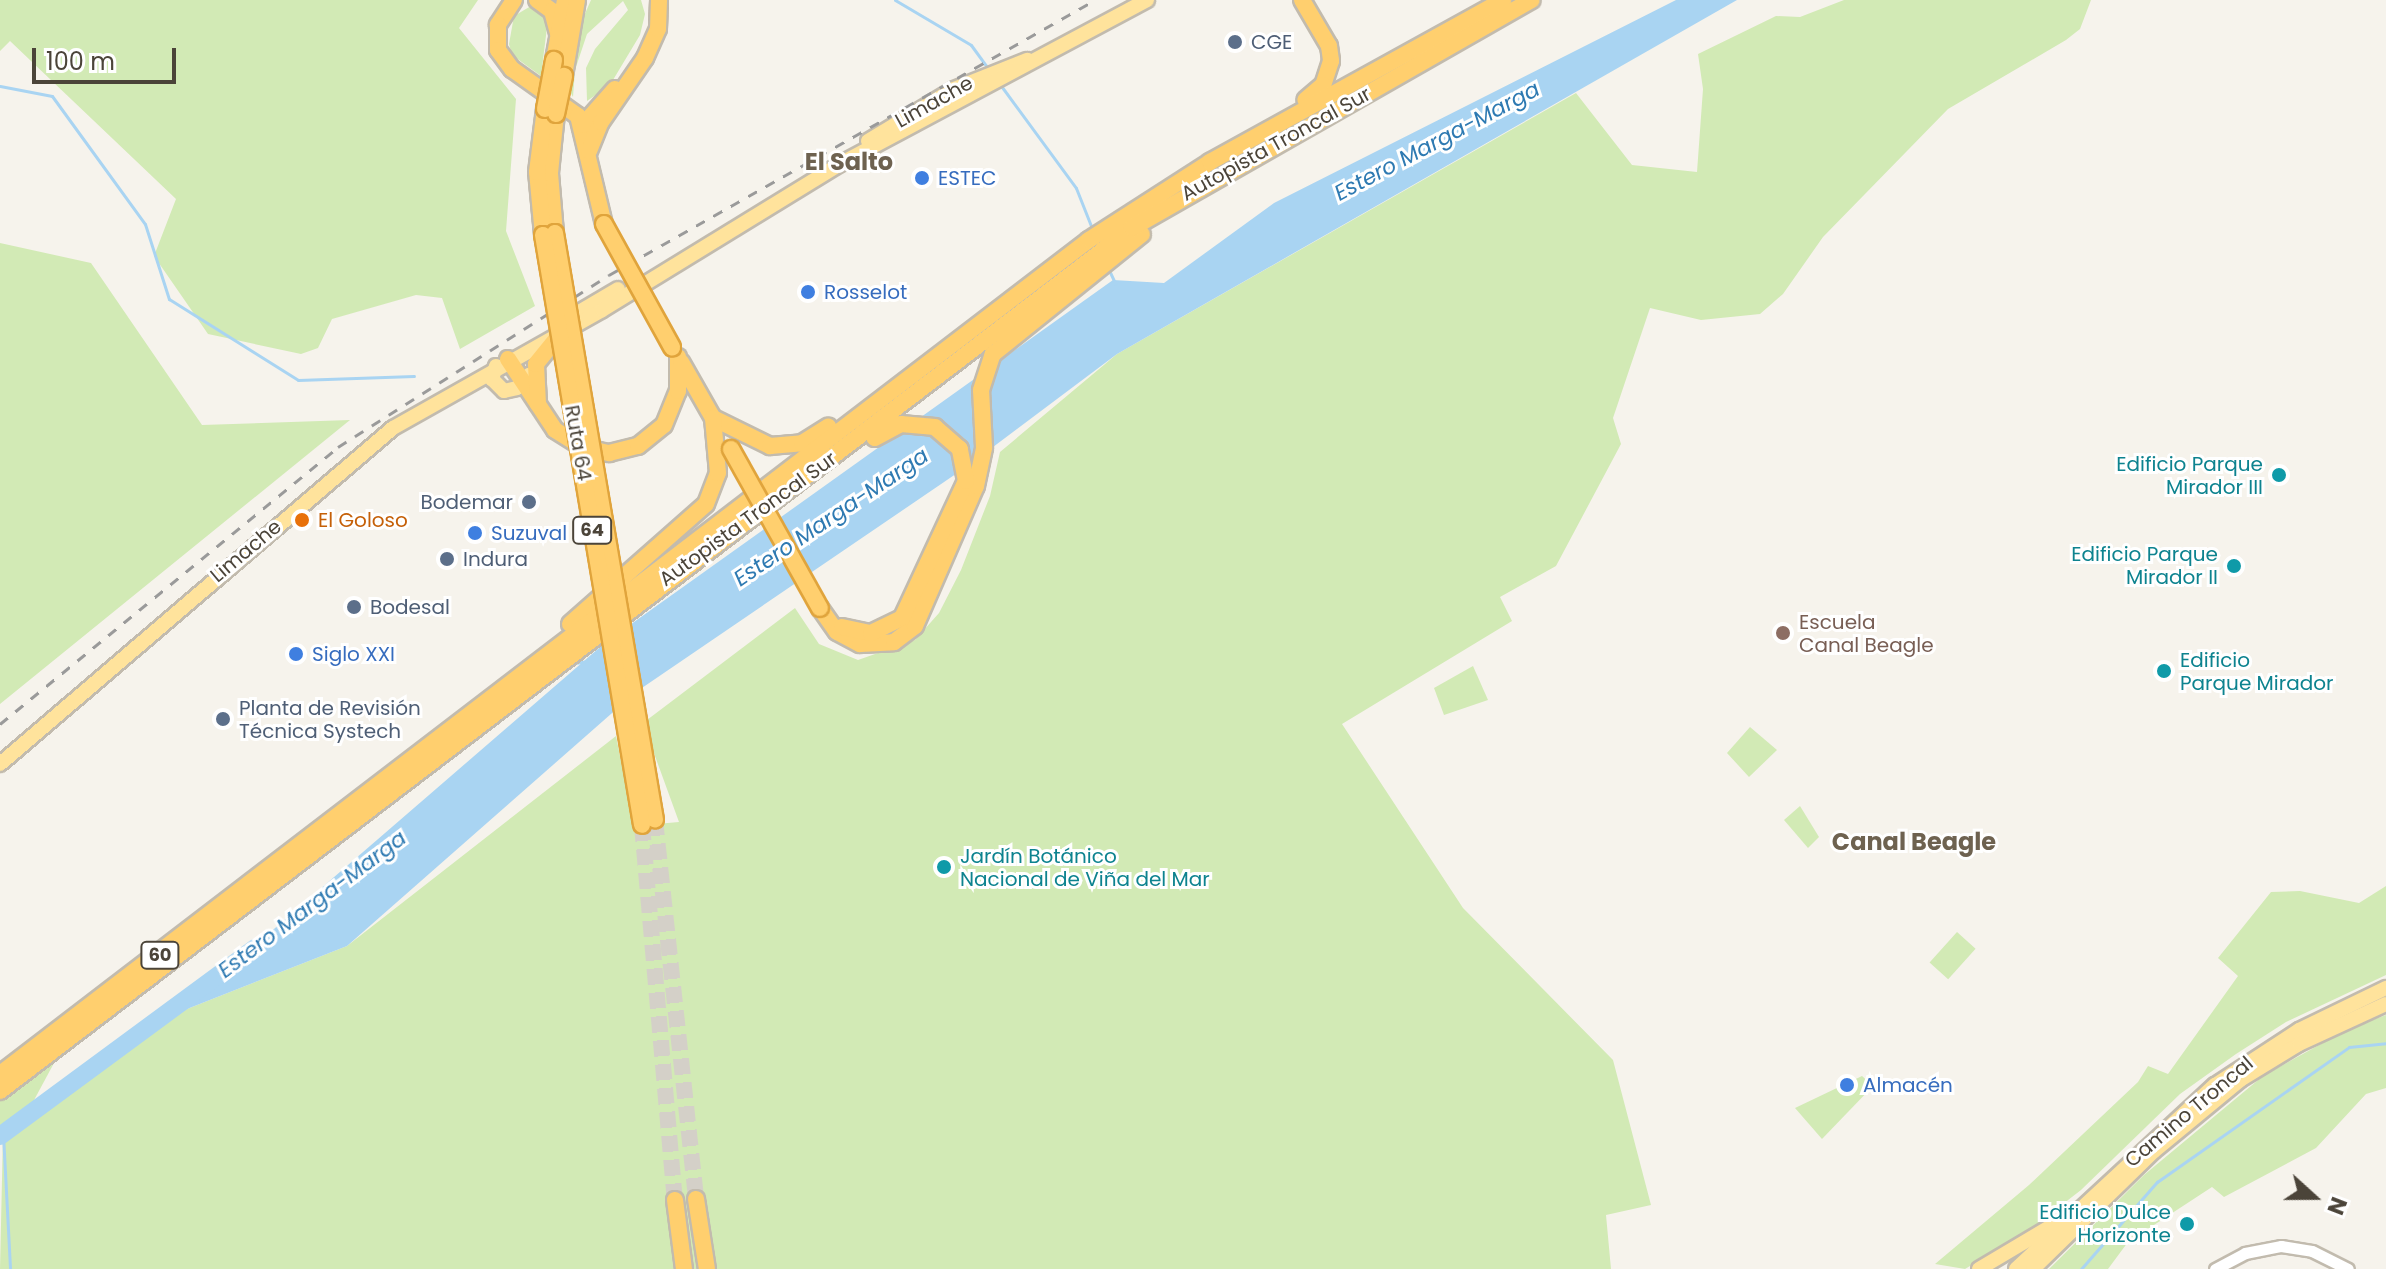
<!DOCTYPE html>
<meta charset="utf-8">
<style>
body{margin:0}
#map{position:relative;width:2386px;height:1269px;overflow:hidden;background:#f6f3ec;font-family:Poppins,sans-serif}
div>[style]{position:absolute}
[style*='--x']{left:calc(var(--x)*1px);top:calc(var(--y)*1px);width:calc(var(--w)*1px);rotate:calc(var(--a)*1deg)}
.green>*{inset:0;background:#d2eab5;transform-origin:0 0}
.water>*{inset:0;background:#a9d4f2}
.stream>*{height:3px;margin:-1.5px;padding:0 1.5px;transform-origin:1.5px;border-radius:1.5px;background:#a9d4f2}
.river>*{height:18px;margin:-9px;padding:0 9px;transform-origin:9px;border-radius:9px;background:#a9d4f2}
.highway-tunnel>*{height:16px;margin-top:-8px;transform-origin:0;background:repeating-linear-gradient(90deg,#d4d0c8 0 16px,transparent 0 24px)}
.roads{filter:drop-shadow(2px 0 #c2bbae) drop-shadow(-2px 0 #c2bbae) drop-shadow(0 2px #c2bbae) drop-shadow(0 -2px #c2bbae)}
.minor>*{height:11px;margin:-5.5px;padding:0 5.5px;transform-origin:5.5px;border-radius:5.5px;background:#fff}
.major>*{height:14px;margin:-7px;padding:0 7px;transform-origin:7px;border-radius:7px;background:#ffe39c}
.highway>*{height:16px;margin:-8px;padding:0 8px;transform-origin:8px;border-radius:8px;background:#ffcf6e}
.rail>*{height:3px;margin-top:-1.5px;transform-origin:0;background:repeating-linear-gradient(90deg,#9a9a9a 0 10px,transparent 0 20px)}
.bridges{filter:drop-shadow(2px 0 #e0a43c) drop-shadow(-2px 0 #e0a43c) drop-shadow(0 2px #e0a43c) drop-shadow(0 -2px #e0a43c)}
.highway-bridge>*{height:16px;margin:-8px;padding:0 8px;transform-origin:8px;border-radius:8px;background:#ffcf6e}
.dots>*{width:22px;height:22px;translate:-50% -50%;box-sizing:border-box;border:4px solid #fff;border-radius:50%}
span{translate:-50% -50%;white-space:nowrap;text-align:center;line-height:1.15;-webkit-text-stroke:6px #fff;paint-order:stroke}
.shield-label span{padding:2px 6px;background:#fff;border:2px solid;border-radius:6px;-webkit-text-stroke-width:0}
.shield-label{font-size:18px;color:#4b4439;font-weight:700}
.service-label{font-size:20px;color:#4e5e75}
.left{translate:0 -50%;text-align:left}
.right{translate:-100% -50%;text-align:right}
.street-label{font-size:20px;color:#4b4439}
.shop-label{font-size:20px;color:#366cbe}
.culture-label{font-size:20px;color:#0d838f}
.food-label{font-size:20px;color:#c56008}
.education-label{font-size:20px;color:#785e54}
.water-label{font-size:22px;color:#2e7ab2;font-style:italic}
.quarter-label{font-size:24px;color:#6e6250;font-weight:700}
.north{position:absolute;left:2274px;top:1157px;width:80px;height:80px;-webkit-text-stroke:6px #fff;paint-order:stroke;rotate:111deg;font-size:22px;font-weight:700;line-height:32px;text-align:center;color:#4b4439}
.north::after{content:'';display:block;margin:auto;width:28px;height:36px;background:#4b4439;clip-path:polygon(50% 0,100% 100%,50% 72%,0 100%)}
.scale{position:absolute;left:32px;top:48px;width:144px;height:36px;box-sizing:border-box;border:4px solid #4b4439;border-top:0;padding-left:10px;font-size:24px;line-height:28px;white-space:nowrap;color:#4b4439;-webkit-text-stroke:6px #fff;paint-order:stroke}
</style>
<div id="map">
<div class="green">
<i style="clip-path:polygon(0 0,478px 0,459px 28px,516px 99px,506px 231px,535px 306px,460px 349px,442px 298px,416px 295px,332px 319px,318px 348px,301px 354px,208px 334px,154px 256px,176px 199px,10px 41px,0 51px)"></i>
<i style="clip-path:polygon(591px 0,641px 0,645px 14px,640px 35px,610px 85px,587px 101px,586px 68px,595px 49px,628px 10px,623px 1px,587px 34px,575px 70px,573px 97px,567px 86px,576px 34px)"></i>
<i style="clip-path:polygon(1844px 0,2091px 0,2080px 29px,2066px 40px,1948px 109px,1823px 237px,1783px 294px,1760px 314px,1701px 320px,1650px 308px,1613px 418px,1621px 444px,1556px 566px,1500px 597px,1512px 621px,1342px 724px,1463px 908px,1613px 1060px,1651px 1205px,1606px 1215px,1611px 1269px,0 1269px,3px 1134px,187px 1009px,347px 946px,616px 736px,634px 826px,679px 822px,643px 723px,795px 608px,819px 644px,858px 660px,915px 640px,939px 613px,961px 570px,990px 496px,1000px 452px,1117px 354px,1576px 93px,1632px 165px,1697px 172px,1703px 89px,1698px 54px,1776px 16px,1800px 17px)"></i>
<i style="clip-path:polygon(531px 6px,548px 19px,541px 76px,512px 55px,509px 44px,514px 16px)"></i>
<i style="clip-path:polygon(0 243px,91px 263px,202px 425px,350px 420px,0 704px)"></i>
<i style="clip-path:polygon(1473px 666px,1488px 700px,1444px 715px,1434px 688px)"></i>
<i style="clip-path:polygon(1750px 727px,1777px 750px,1749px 777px,1727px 753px)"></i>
<i style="clip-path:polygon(1800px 806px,1819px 837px,1808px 848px,1784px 820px)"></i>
<i style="clip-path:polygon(2386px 886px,2386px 975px,2286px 1022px,2236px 1054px,2180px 1094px,2081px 1190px,2028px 1231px,1965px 1269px,1935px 1264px,2029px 1185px,2138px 1082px,2148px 1066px,2168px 1074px,2238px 976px,2218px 958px,2271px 892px,2300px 891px,2359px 903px)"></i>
<i style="left:1957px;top:932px;width:25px;height:41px;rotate:42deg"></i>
<i style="clip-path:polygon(2386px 1015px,2386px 1088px,2366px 1094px,2316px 1148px,2224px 1197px,2212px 1187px,2128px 1242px,2108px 1269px,2049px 1269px,2144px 1175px,2263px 1076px,2348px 1029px)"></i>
<i style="clip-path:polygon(54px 1063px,33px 1102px,0 1126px,0 1100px)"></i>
<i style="clip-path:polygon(1862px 1076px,1873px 1086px,1822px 1139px,1795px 1108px)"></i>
</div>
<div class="water">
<i style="clip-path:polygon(1676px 0,1737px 0,1117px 354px,969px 465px,636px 692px,347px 946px,187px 1009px,0 1137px,237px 961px,606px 642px,1113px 280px,1164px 283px,1274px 203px)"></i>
</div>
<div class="stream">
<i style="--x:895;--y:0;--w:88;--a:30.6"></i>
<i style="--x:971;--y:45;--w:32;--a:54"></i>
<i style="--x:999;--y:83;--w:130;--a:53.7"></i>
<i style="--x:1076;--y:188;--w:46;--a:68.4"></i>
<i style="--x:0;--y:86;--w:53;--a:10.9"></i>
<i style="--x:52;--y:96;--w:158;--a:54"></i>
<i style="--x:145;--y:224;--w:79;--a:72.3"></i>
<i style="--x:169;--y:299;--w:152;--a:32.1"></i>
<i style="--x:298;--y:380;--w:116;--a:-2"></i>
<i style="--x:1108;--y:268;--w:17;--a:65"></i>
<i style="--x:575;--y:663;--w:12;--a:-9"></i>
<i style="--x:3;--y:1134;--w:135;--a:87"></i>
<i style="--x:2081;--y:1269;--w:116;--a:-48.9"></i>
<i style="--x:2157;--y:1182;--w:235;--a:-35.1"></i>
<i style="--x:2349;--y:1047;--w:37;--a:-6"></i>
</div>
<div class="river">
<i style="--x:0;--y:1136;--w:317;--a:-36.4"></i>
</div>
<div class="highway-tunnel">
<i style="--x:655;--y:820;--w:381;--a:83.8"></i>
<i style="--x:642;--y:825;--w:376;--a:85"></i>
</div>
<div class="roads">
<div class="minor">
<i style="--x:2215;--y:1269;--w:34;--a:-28"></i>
<i style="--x:2245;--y:1253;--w:37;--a:-11"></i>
<i style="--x:2281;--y:1246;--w:31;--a:9"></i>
<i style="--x:2312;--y:1251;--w:40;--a:26.6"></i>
</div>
<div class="major">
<i style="--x:868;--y:141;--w:100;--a:-31.2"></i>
<i style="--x:954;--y:89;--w:79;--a:-21.7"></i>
<i style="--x:574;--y:315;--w:51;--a:-30.6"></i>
<i style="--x:496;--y:366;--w:14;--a:107"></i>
<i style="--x:492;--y:379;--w:17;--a:45"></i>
<i style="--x:504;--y:391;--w:13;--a:-13"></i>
<i style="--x:517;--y:388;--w:18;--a:-47"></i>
<i style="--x:0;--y:764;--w:517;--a:-40.53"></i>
<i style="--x:393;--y:428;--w:240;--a:-29.4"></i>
<i style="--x:602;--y:310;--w:279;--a:-31.5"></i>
<i style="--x:840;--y:164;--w:348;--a:-28.1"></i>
<i style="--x:1979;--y:1269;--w:86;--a:-30.7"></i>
<i style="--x:2016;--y:1269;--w:271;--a:-42.8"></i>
<i style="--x:2215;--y:1085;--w:100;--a:-33.2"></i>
<i style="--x:2299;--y:1030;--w:97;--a:-25.8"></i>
<i style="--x:2033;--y:1269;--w:169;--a:-44.3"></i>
<i style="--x:2154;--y:1151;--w:112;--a:-39.5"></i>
<i style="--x:2240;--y:1080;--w:69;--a:-31.4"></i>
<i style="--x:2299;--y:1044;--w:96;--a:-24.7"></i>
</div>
<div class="highway">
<i style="--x:514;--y:0;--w:30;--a:123"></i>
<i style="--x:498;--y:25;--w:25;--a:90"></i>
<i style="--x:498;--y:50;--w:24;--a:54"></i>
<i style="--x:512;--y:69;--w:81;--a:35.5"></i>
<i style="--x:578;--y:116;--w:111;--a:76.5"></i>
<i style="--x:537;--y:0;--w:19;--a:36"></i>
<i style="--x:552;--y:11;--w:23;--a:75"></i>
<i style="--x:1302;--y:0;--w:53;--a:59.6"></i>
<i style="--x:1329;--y:46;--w:15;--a:82"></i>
<i style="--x:1331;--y:61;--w:25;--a:108"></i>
<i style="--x:1323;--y:85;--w:23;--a:140"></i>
<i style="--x:554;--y:60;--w:61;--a:-79.6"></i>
<i style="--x:564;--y:76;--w:77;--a:-80.3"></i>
<i style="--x:583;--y:125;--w:48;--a:-48.4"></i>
<i style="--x:589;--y:151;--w:31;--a:-68"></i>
<i style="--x:601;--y:122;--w:78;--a:-55.5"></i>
<i style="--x:645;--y:58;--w:32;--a:-66"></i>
<i style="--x:658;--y:29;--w:29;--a:-88"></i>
<i style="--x:555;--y:233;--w:60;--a:-94.8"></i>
<i style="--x:550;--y:173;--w:59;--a:-84.2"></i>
<i style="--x:543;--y:235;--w:63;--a:-95.4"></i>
<i style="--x:537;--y:172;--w:64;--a:-82.8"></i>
<i style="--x:508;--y:359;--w:85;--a:56.5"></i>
<i style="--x:555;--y:430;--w:32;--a:32"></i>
<i style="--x:582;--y:447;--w:28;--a:13"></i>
<i style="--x:609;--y:453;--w:30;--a:-14"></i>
<i style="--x:638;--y:446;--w:33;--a:-39"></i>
<i style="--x:664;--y:425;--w:37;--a:-68"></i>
<i style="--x:678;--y:391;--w:34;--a:-90"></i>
<i style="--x:681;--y:362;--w:73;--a:60.3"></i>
<i style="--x:538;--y:404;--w:40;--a:-92.9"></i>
<i style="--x:536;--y:364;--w:38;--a:-51"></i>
<i style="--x:713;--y:418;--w:64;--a:26.2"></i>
<i style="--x:770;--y:446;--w:32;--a:-5"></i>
<i style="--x:802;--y:443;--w:31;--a:-32"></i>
<i style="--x:820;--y:608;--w:29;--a:55"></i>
<i style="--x:837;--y:632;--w:26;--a:28"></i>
<i style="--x:860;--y:644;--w:34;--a:-3"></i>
<i style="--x:894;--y:642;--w:26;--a:-37"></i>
<i style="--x:915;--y:626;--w:153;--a:-66.5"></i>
<i style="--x:976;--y:486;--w:40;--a:-78"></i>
<i style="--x:984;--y:447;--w:57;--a:-93"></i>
<i style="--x:981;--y:390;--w:38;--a:-72"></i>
<i style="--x:993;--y:354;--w:191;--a:-38.8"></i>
<i style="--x:570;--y:624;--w:181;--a:-41.4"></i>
<i style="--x:706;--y:504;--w:33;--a:-69"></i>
<i style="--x:718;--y:473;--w:55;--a:-95.2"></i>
<i style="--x:842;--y:627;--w:30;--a:12"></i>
<i style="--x:871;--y:633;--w:34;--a:-26"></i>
<i style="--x:902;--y:618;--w:151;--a:-65"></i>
<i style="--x:966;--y:481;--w:33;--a:-101"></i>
<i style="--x:960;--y:449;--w:33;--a:-139"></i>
<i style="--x:935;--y:427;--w:34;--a:-175"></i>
<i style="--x:901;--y:424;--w:30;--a:152"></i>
<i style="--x:0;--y:1074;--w:1372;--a:-37.45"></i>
<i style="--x:1089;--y:240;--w:144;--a:-32.8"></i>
<i style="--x:1210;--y:162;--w:335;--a:-28.9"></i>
<i style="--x:0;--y:1091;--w:1423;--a:-37.32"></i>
<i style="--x:1132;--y:228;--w:460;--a:-29.7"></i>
<i style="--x:696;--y:1199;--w:71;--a:81.1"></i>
<i style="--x:675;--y:1200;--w:70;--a:82.6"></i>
</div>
</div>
<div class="rail">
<i style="--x:0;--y:724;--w:437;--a:-39.3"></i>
<i style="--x:338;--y:447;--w:321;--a:-32.4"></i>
<i style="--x:609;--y:275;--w:558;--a:-29.5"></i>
</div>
<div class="bridges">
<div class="highway-bridge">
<i style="--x:545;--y:109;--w:50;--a:-79.6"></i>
<i style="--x:556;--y:114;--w:39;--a:-78"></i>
<i style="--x:604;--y:224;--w:141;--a:61.1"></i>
<i style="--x:555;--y:233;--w:595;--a:80.33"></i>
<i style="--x:543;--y:235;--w:598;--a:80.47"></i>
<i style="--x:731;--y:449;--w:182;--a:60.8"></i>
</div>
</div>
<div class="dots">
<i style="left:1235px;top:42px;background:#5c6f8a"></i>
<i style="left:922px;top:178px;background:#3f7fe0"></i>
<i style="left:808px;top:292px;background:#3f7fe0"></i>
<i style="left:2279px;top:475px;background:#0f9aa8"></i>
<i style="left:529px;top:502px;background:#5c6f8a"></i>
<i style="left:302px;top:520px;background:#e8710a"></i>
<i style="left:475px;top:533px;background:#3f7fe0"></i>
<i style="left:447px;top:559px;background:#5c6f8a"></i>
<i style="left:2234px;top:566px;background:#0f9aa8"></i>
<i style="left:354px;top:607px;background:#5c6f8a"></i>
<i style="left:1783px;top:633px;background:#8d6e63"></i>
<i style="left:296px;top:654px;background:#3f7fe0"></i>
<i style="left:2164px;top:671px;background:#0f9aa8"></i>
<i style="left:223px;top:719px;background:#5c6f8a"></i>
<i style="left:944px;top:867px;background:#0f9aa8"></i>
<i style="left:1847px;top:1085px;background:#3f7fe0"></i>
<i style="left:2187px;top:1224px;background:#0f9aa8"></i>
</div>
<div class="shield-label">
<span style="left:592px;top:530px">64</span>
<span style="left:160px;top:955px">60</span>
</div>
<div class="service-label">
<span class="left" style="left:1251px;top:42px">CGE</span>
<span class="right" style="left:513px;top:502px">Bodemar</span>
<span class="left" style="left:463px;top:559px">Indura</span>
<span class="left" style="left:370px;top:607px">Bodesal</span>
<span class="left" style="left:239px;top:720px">Planta de Revisión<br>Técnica Systech</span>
</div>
<div class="street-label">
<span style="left:934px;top:102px;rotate:-29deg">Limache</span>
<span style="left:1276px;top:144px;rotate:-29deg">Autopista Troncal Sur</span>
<span style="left:578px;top:443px;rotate:80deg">Ruta 64</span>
<span style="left:748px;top:519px;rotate:-36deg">Autopista Troncal Sur</span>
<span style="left:246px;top:551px;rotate:-40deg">Limache</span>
<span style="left:2189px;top:1112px;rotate:-40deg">Camino Troncal</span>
</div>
<div class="shop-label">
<span class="left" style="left:938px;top:178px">ESTEC</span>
<span class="left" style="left:824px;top:292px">Rosselot</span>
<span class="left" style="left:491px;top:533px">Suzuval</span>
<span class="left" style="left:312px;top:654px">Siglo XXI</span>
<span class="left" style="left:1863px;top:1085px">Almacén</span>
</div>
<div class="culture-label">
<span class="right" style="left:2263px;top:476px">Edificio Parque<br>Mirador III</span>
<span class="right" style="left:2218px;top:566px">Edificio Parque<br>Mirador II</span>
<span class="left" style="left:2180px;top:672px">Edificio<br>Parque Mirador</span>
<span class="left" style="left:960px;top:868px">Jardín Botánico<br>Nacional de Viña del Mar</span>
<span class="right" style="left:2171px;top:1224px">Edificio Dulce<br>Horizonte</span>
</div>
<div class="food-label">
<span class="left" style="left:318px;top:520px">El Goloso</span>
</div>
<div class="education-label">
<span class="left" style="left:1799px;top:634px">Escuela<br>Canal Beagle</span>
</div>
<div class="water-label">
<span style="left:1437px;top:141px;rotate:-28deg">Estero Marga-Marga</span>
<span style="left:831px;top:517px;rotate:-34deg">Estero Marga-Marga</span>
<span style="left:312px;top:904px;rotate:-37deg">Estero Marga-Marga</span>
</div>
<div class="quarter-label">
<span style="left:849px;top:162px">El Salto</span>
<span style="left:1914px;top:842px">Canal Beagle</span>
</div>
<div class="north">N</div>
<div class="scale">100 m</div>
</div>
